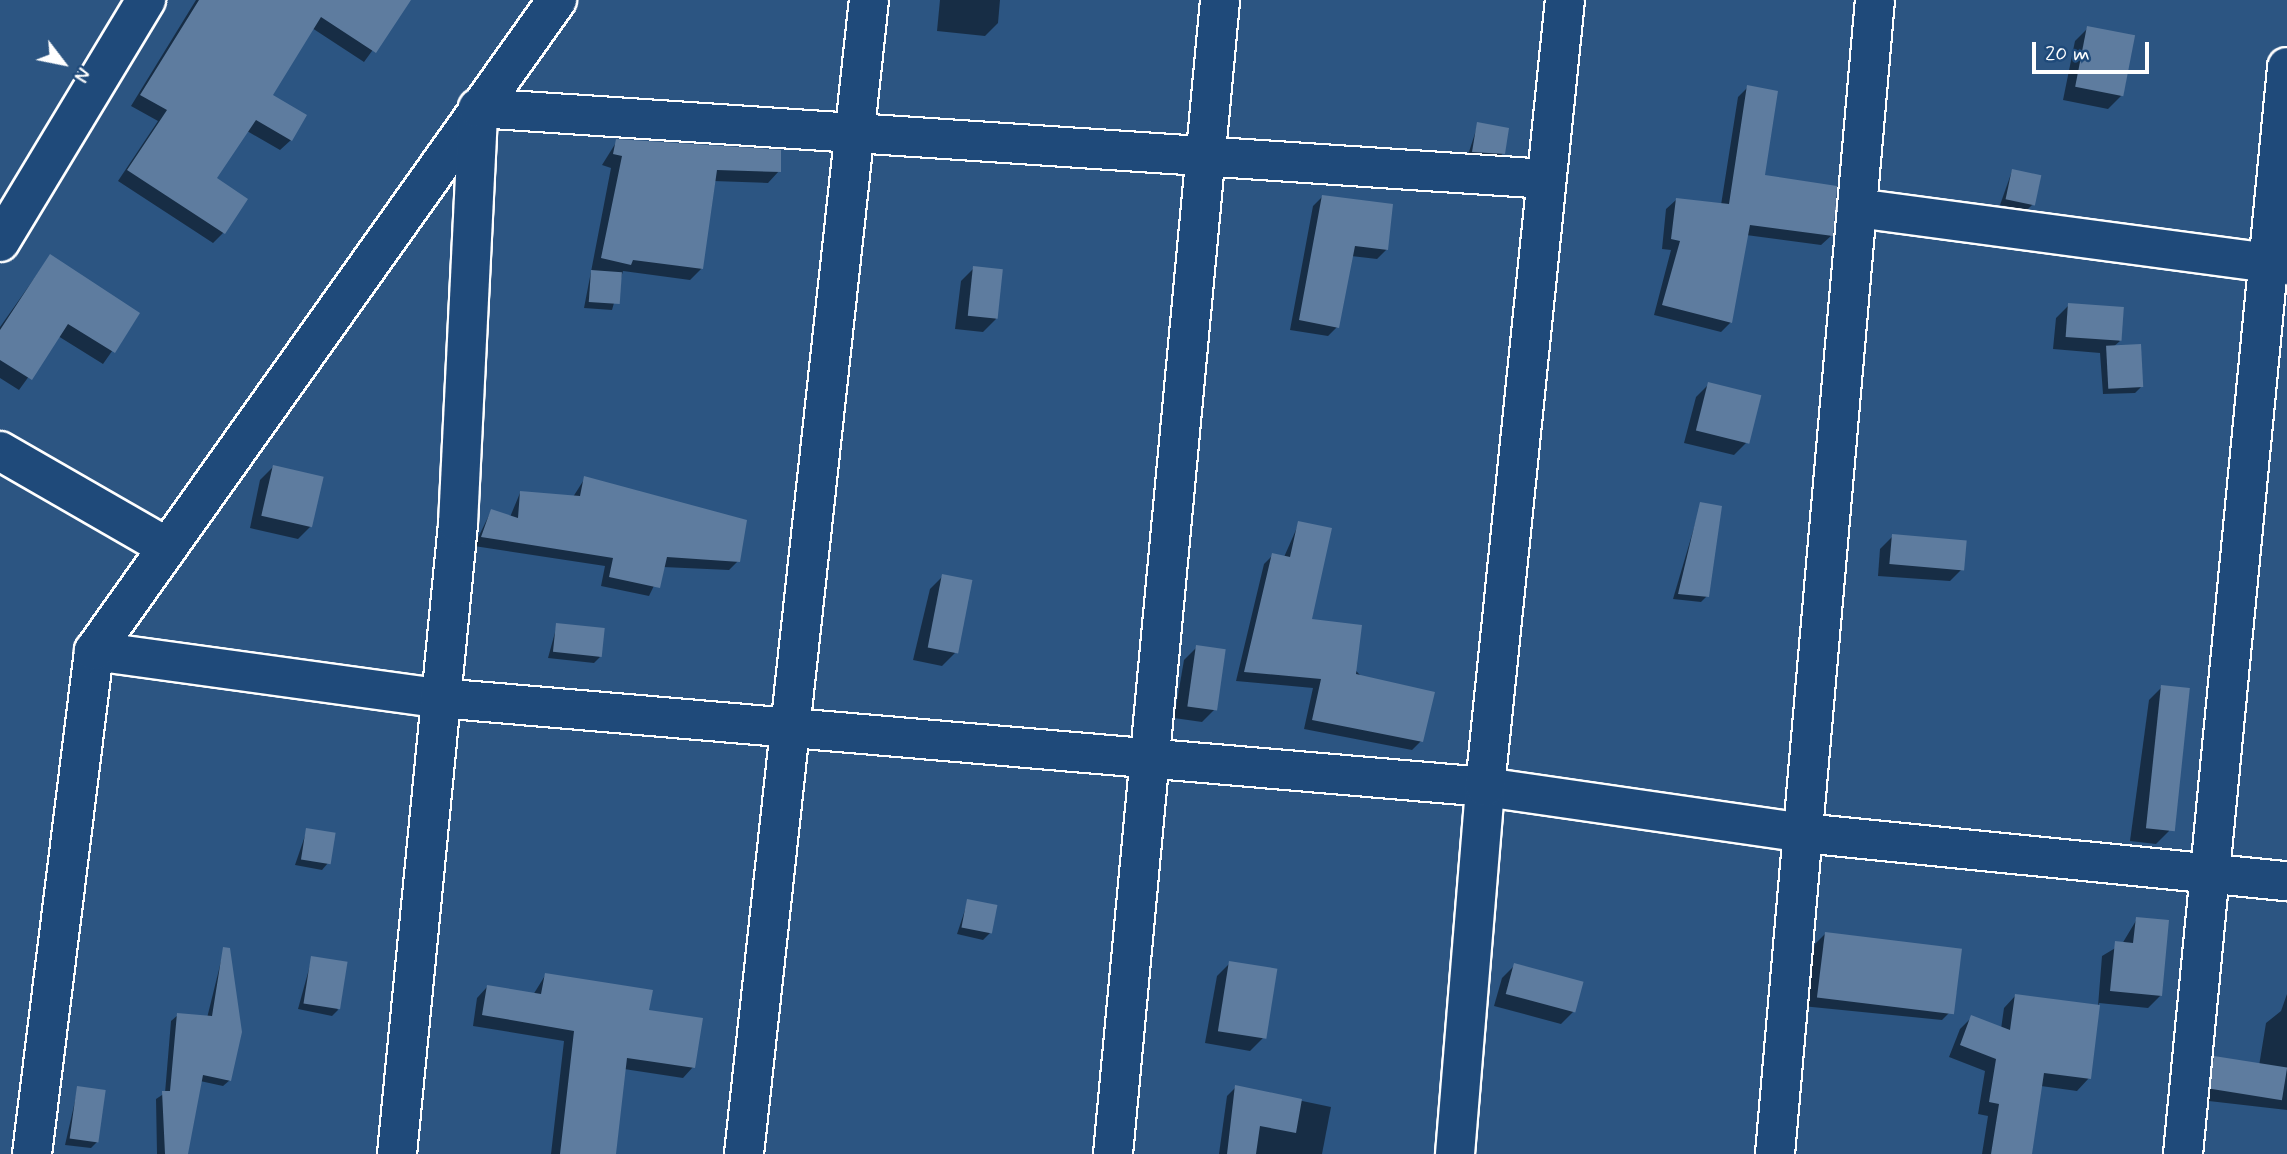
<!DOCTYPE html>
<style>
body{margin:0}
#map{position:relative;width:2287px;height:1154px;overflow:hidden;background:#2c5582;font-family:Mynerve,sans-serif}
div>[style]{position:absolute}
[style*='--x']{left:calc(var(--x)*1px);top:calc(var(--y)*1px);width:calc(var(--w)*1px);rotate:calc(var(--a)*1deg)}
.shadow>*{inset:0;background:#0007}
.building>*{inset:0;background:#5e7c9f;transform-origin:0 0}
.roads{filter:drop-shadow(2px 0 #fff) drop-shadow(-2px 0 #fff) drop-shadow(0 2px #fff) drop-shadow(0 -2px #fff)}
.minor>*{height:38px;margin:-19px;padding:0 19px;transform-origin:19px;border-radius:19px;background:#1f4a7a}
span{translate:-50% -50%;white-space:nowrap;text-align:center;line-height:1.15;-webkit-text-stroke:6px #1f4a7a;paint-order:stroke}
.north{position:absolute;left:28px;top:28px;width:70px;height:70px;-webkit-text-stroke:5px #1f4a7a;paint-order:stroke;rotate:122deg;font-size:19px;font-weight:700;line-height:28px;text-align:center;color:#fff}
.north::after{content:'';display:block;margin:auto;width:24px;height:32px;background:#fff;clip-path:polygon(50% 0,100% 100%,50% 72%,0 100%)}
.scale{position:absolute;left:2032px;top:42px;width:117px;height:32px;box-sizing:border-box;border:4px solid #fff;border-top:0;padding-left:9px;font-size:21px;line-height:24px;white-space:nowrap;color:#fff;-webkit-text-stroke:5px #1f4a7a;paint-order:stroke}
</style>
<div id="map">
<div class="shadow">
<i style="clip-path:polygon(196px 0,409px 0,364px 62px,312px 28px,271px 96px,291px 140px,280px 150px,247px 131px,214px 179px,223px 233px,213px 243px,118px 181px,158px 121px,131px 106px)"></i>
<i style="clip-path:polygon(940px 0,1000px 0,998px 23px,985px 36px,937px 31px)"></i>
<i style="clip-path:polygon(2088px 28px,2121px 96px,2108px 109px,2063px 100px,2075px 41px)"></i>
<i style="clip-path:polygon(1748px 87px,1763px 176px,1831px 236px,1821px 245px,1746px 235px,1731px 322px,1721px 332px,1654px 315px,1671px 250px,1662px 249px,1666px 209px,1676px 200px,1721px 205px,1738px 97px)"></i>
<i style="clip-path:polygon(1478px 124px,1503px 153px,1497px 160px,1467px 158px)"></i>
<i style="clip-path:polygon(617px 141px,779px 171px,768px 183px,713px 181px,702px 268px,690px 280px,623px 271px,612px 310px,584px 308px,611px 168px,602px 165px)"></i>
<i style="clip-path:polygon(2012px 171px,2033px 204px,2027px 210px,2000px 205px)"></i>
<i style="clip-path:polygon(1323px 196px,1387px 249px,1377px 259px,1351px 256px,1337px 327px,1328px 336px,1290px 330px,1313px 206px)"></i>
<i style="clip-path:polygon(50px 256px,138px 314px,103px 364px,58px 336px,19px 390px,0 378px,0 327px)"></i>
<i style="clip-path:polygon(974px 268px,996px 319px,983px 332px,955px 329px,961px 281px)"></i>
<i style="clip-path:polygon(2069px 305px,2120px 341px,2112px 348px,2141px 387px,2135px 393px,2103px 394px,2100px 353px,2053px 349px,2056px 318px)"></i>
<i style="clip-path:polygon(1709px 384px,1747px 442px,1734px 455px,1684px 443px,1696px 397px)"></i>
<i style="clip-path:polygon(273px 467px,311px 526px,298px 539px,250px 528px,260px 480px)"></i>
<i style="clip-path:polygon(585px 478px,738px 561px,729px 570px,663px 567px,649px 596px,601px 586px,605px 566px,474px 546px,491px 511px,510px 517px,520px 493px,573px 497px)"></i>
<i style="clip-path:polygon(1701px 504px,1707px 596px,1701px 602px,1673px 599px)"></i>
<i style="clip-path:polygon(1299px 523px,1309px 620px,1421px 741px,1412px 750px,1304px 729px,1313px 688px,1236px 681px,1264px 564px,1273px 555px,1284px 557px)"></i>
<i style="clip-path:polygon(1893px 536px,1963px 568px,1950px 581px,1878px 576px,1880px 549px)"></i>
<i style="clip-path:polygon(943px 576px,955px 653px,942px 666px,913px 660px,930px 589px)"></i>
<i style="clip-path:polygon(557px 625px,600px 657px,594px 663px,548px 658px)"></i>
<i style="clip-path:polygon(1197px 647px,1215px 709px,1202px 722px,1174px 718px,1184px 660px)"></i>
<i style="clip-path:polygon(2162px 687px,2169px 831px,2156px 844px,2130px 841px,2149px 700px)"></i>
<i style="clip-path:polygon(307px 830px,328px 863px,322px 870px,295px 865px)"></i>
<i style="clip-path:polygon(968px 901px,990px 933px,983px 940px,957px 934px)"></i>
<i style="clip-path:polygon(2137px 919px,2161px 995px,2148px 1008px,2099px 1003px,2089px 1078px,2077px 1091px,2041px 1086px,2030px 1154px,1982px 1154px,1988px 1116px,1978px 1114px,1985px 1071px,1949px 1057px,1960px 1029px,1972px 1017px,2001px 1029px,2004px 1008px,2016px 995px,2098px 1006px,2102px 956px,2122px 944px)"></i>
<i style="clip-path:polygon(1825px 934px,1952px 1010px,1942px 1020px,1802px 1006px,1815px 944px)"></i>
<i style="clip-path:polygon(224px 949px,230px 1080px,223px 1086px,200px 1081px,186px 1154px,157px 1154px,156px 1099px,165px 1093px,171px 1021px,178px 1015px,207px 1018px)"></i>
<i style="clip-path:polygon(312px 958px,338px 1010px,332px 1016px,298px 1009px)"></i>
<i style="clip-path:polygon(1230px 963px,1263px 1038px,1250px 1051px,1205px 1043px,1217px 976px)"></i>
<i style="clip-path:polygon(1515px 965px,1574px 1011px,1561px 1024px,1494px 1006px,1502px 978px)"></i>
<i style="clip-path:polygon(546px 974px,647px 1012px,693px 1067px,683px 1078px,624px 1069px,614px 1154px,551px 1154px,564px 1041px,473px 1026px,477px 998px,487px 987px,533px 995px)"></i>
<i style="clip-path:polygon(2287px 994px,2287px 1110px,2200px 1100px,2203px 1070px,2215px 1058px,2259px 1066px,2266px 1023px,2281px 1011px)"></i>
<i style="clip-path:polygon(1236px 1087px,1331px 1107px,1322px 1154px,1219px 1154px,1227px 1096px)"></i>
<i style="clip-path:polygon(78px 1088px,97px 1142px,91px 1148px,65px 1145px)"></i>
</div>
<div class="building">
<i style="clip-path:polygon(199px 0,411px 0,376px 53px,321px 17px,273px 95px,307px 115px,292px 141px,256px 120px,217px 178px,248px 199px,225px 234px,127px 170px,167px 110px,140px 95px)"></i>
<i style="left:2087px;top:26px;width:49px;height:62px;rotate:11deg"></i>
<i style="clip-path:polygon(1747px 85px,1778px 91px,1765px 175px,1837px 186px,1833px 236px,1750px 225px,1732px 323px,1662px 305px,1680px 241px,1671px 239px,1676px 198px,1729px 204px)"></i>
<i style="clip-path:polygon(1477px 122px,1509px 128px,1505px 154px,1472px 152px)"></i>
<i style="clip-path:polygon(616px 139px,781px 150px,781px 172px,717px 170px,703px 269px,633px 260px,631px 265px,601px 258px,622px 156px,613px 154px)"></i>
<i style="left:2012px;top:169px;width:30px;height:31px;rotate:12deg"></i>
<i style="clip-path:polygon(1322px 195px,1393px 204px,1388px 250px,1355px 246px,1339px 328px,1299px 320px)"></i>
<i style="clip-path:polygon(50px 254px,140px 313px,115px 353px,68px 324px,32px 380px,0 360px,0 330px)"></i>
<i style="left:973px;top:266px;width:30px;height:50px;rotate:6deg"></i>
<i style="left:591px;top:270px;width:31px;height:32px;rotate:4deg"></i>
<i style="left:2068px;top:303px;width:56px;height:34px;rotate:4deg"></i>
<i style="left:2141px;top:344px;width:43px;height:35px;rotate:87deg"></i>
<i style="left:1708px;top:382px;width:55px;height:50px;rotate:14deg"></i>
<i style="left:273px;top:465px;width:52px;height:52px;rotate:13deg"></i>
<i style="clip-path:polygon(584px 476px,747px 520px,740px 562px,667px 557px,660px 588px,609px 577px,613px 558px,481px 537px,491px 509px,518px 518px,520px 491px,580px 496px)"></i>
<i style="clip-path:polygon(1700px 502px,1722px 506px,1709px 597px,1678px 594px)"></i>
<i style="clip-path:polygon(1298px 521px,1332px 528px,1312px 619px,1362px 625px,1356px 674px,1435px 692px,1423px 742px,1312px 720px,1321px 679px,1244px 672px,1272px 553px,1290px 557px)"></i>
<i style="left:1892px;top:534px;width:75px;height:30px;rotate:5deg"></i>
<i style="left:942px;top:574px;width:31px;height:75px;rotate:11deg"></i>
<i style="left:556px;top:623px;width:49px;height:29px;rotate:6deg"></i>
<i style="left:1196px;top:645px;width:30px;height:62px;rotate:8deg"></i>
<i style="left:2161px;top:685px;width:29px;height:144px;rotate:6deg"></i>
<i style="left:306px;top:828px;width:30px;height:32px;rotate:9deg"></i>
<i style="left:967px;top:899px;width:31px;height:29px;rotate:11deg"></i>
<i style="clip-path:polygon(2136px 917px,2169px 920px,2162px 996px,2110px 991px,2115px 941px,2133px 943px)"></i>
<i style="left:1825px;top:932px;width:138px;height:66px;rotate:7deg"></i>
<i style="clip-path:polygon(223px 947px,230px 948px,242px 1032px,231px 1081px,203px 1075px,188px 1154px,165px 1154px,162px 1091px,170px 1091px,177px 1013px,212px 1016px)"></i>
<i style="left:311px;top:956px;width:37px;height:48px;rotate:9deg"></i>
<i style="left:1229px;top:961px;width:49px;height:71px;rotate:9deg"></i>
<i style="left:1514px;top:963px;width:72px;height:32px;rotate:15deg"></i>
<i style="clip-path:polygon(545px 973px,653px 990px,649px 1010px,703px 1018px,695px 1068px,627px 1058px,616px 1154px,560px 1154px,574px 1031px,482px 1015px,487px 985px,541px 994px)"></i>
<i style="clip-path:polygon(2015px 994px,2100px 1005px,2091px 1079px,2044px 1073px,2032px 1154px,1991px 1154px,1999px 1104px,1989px 1102px,1996px 1059px,1960px 1045px,1971px 1015px,2010px 1030px)"></i>
<i style="left:2214px;top:1056px;width:74px;height:33px;rotate:9deg"></i>
<i style="clip-path:polygon(1235px 1085px,1302px 1099px,1296px 1133px,1260px 1126px,1256px 1154px,1227px 1154px)"></i>
<i style="left:77px;top:1086px;width:29px;height:53px;rotate:8deg"></i>
</div>
<div class="roads">
<div class="minor">
<i style="--x:1857;--y:208;--w:434;--a:7.6"></i>
<i style="--x:0;--y:242;--w:283;--a:-58.9"></i>
<i style="--x:0;--y:451;--w:193;--a:29.9"></i>
<i style="--x:94;--y:651;--w:348;--a:7.8"></i>
<i style="--x:439;--y:698;--w:1050;--a:4.86"></i>
<i style="--x:1485;--y:787;--w:321;--a:8.2"></i>
<i style="--x:1803;--y:833;--w:486;--a:5.7"></i>
<i style="--x:32;--y:1154;--w:507;--a:-82.97"></i>
<i style="--x:94;--y:651;--w:799;--a:-54.58"></i>
<i style="--x:397;--y:1154;--w:633;--a:-84.47"></i>
<i style="--x:458;--y:524;--w:416;--a:-87.2"></i>
<i style="--x:478;--y:108;--w:1071;--a:3.8"></i>
<i style="--x:744;--y:1154;--w:1161;--a:-83.82"></i>
<i style="--x:1113;--y:1154;--w:1159;--a:-84.7"></i>
<i style="--x:1455;--y:1154;--w:368;--a:-85.3"></i>
<i style="--x:1485;--y:787;--w:791;--a:-84.2"></i>
<i style="--x:1775;--y:1154;--w:1158;--a:-85.05"></i>
<i style="--x:2183;--y:1154;--w:1092;--a:-84.53"></i>
</div>
</div>
<div class="north">N</div>
<div class="scale">20 m</div>
</div>
